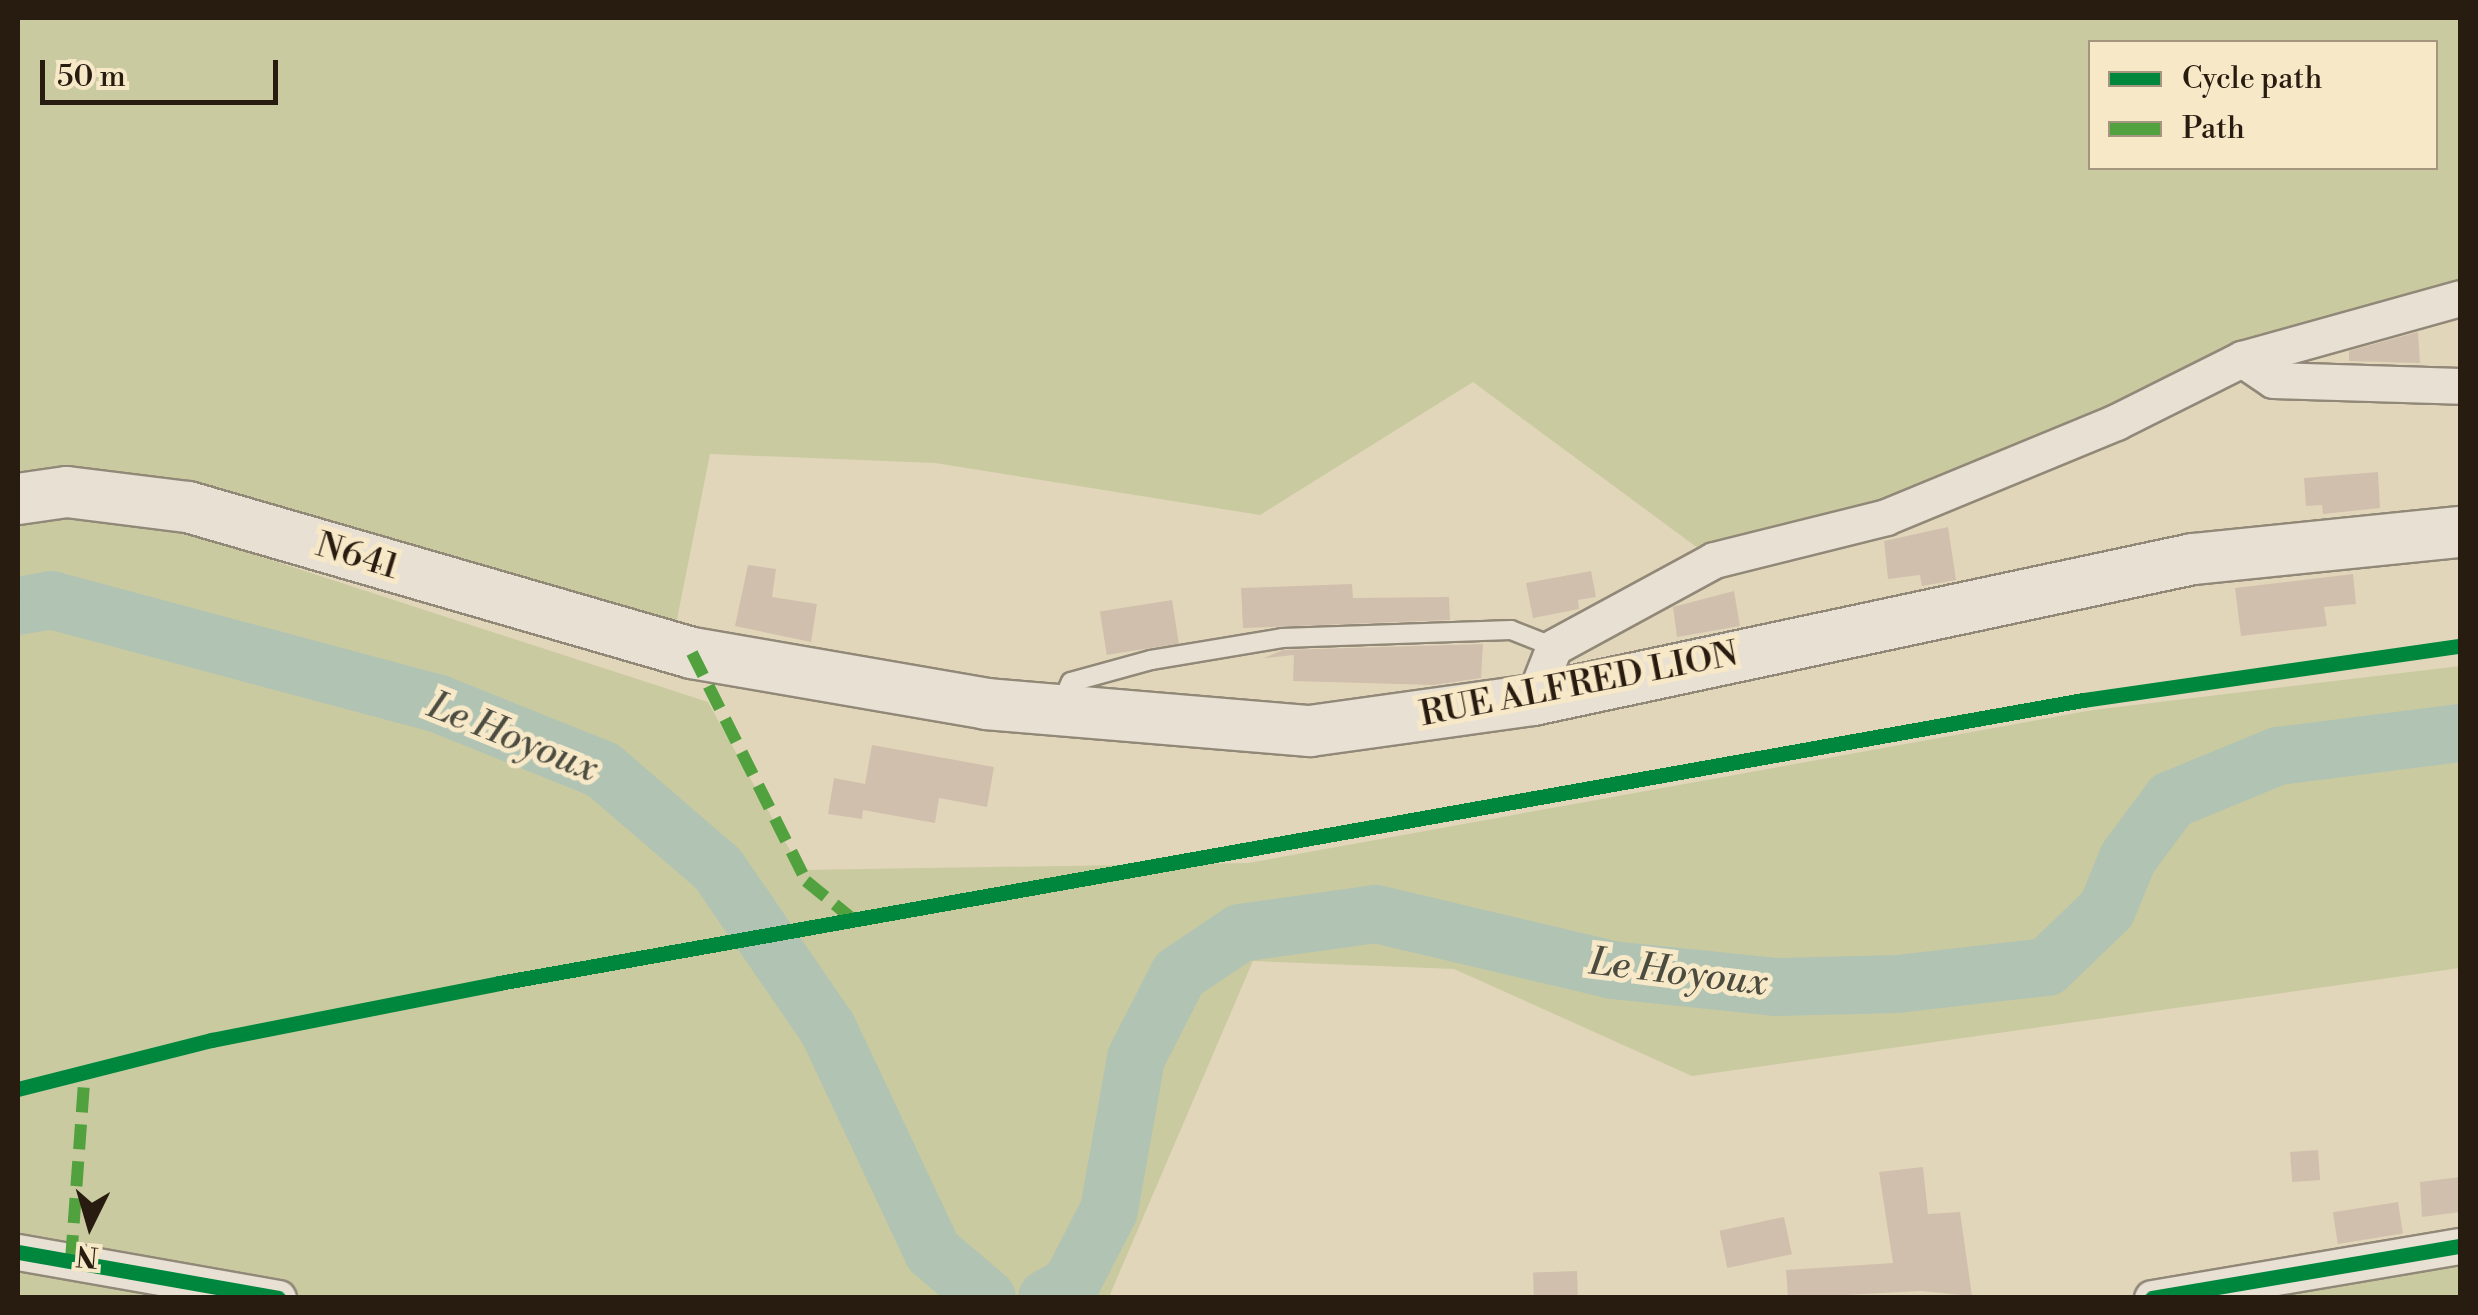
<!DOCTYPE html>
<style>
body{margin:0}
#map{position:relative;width:2478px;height:1315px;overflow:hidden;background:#e2d6ba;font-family:"Libre Bodoni",serif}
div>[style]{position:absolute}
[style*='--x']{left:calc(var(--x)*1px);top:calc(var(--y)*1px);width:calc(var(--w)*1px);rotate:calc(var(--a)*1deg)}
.green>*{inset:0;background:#cacaa1}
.river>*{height:58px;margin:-29px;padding:0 29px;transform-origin:29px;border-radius:29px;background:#b1c3b2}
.building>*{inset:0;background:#d0bfad;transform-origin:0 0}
.roads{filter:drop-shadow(2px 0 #918878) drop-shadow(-2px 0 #918878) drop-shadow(0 2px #918878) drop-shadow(0 -2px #918878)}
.service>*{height:18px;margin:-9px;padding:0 9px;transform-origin:9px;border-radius:9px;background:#e7e0d3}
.minor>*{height:35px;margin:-17.5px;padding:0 17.5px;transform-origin:17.5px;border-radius:17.5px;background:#e7e0d3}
.secondary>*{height:50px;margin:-25px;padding:0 25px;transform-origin:25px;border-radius:25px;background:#e7e0d3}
.quiet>*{height:12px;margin-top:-6px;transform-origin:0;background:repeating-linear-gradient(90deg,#51a13f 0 25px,transparent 0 37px)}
.cycleway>*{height:15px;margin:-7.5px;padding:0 7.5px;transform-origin:7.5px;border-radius:7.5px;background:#00873e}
span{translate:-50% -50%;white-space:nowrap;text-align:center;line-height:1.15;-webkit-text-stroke:10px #f7e8c8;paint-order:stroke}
.street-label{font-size:35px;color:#281b10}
.water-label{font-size:38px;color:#4b4b3f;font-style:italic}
.frame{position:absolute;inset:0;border:20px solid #281b10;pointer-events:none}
.legend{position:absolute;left:2088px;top:40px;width:350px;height:130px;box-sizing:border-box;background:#f7e8c8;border:2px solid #a4967e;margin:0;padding:12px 18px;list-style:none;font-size:30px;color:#281b10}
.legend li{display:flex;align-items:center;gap:20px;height:50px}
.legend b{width:50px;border:2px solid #a4967e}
.north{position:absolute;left:40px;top:1175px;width:100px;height:100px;-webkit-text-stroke:8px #f7e8c8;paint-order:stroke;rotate:185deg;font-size:28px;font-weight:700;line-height:40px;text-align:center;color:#281b10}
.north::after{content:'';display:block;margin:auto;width:35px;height:45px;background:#281b10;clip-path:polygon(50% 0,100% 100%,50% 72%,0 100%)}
.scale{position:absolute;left:40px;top:60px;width:238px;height:45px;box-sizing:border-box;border:5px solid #281b10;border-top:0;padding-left:12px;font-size:30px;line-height:35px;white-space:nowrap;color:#281b10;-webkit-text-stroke:8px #f7e8c8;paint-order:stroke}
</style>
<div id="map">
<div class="green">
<i style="clip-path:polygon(evenodd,18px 18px,2460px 18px,2460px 298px,1714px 560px,1473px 382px,1260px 515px,935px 463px,710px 454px,675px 629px,18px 478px,18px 18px,2090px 42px,2436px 42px,2436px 168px,2090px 168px,2090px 42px)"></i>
<i style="clip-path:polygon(70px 515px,182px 531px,708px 702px,801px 870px,1248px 863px,2093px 710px,2460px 666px,2460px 968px,1692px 1076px,1454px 969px,1253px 961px,1109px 1297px,18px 1297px,18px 521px)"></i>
<i style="clip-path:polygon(2460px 1246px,2460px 1297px,2152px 1298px)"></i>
</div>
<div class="river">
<i style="--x:18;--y:606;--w:34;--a:-10"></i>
<i style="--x:51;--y:600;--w:402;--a:15"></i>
<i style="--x:439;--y:704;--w:177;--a:21.9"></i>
<i style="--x:603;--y:770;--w:152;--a:40.7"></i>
<i style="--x:718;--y:869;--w:194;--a:55.5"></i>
<i style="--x:828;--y:1029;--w:246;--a:64.8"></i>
<i style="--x:933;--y:1252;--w:71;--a:40.4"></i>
<i style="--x:1047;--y:1298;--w:26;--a:-28"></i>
<i style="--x:1070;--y:1286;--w:85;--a:-62.8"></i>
<i style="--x:1109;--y:1210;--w:154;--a:-79.9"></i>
<i style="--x:1136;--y:1058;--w:94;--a:-62.9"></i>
<i style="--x:1179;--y:974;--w:73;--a:-33.9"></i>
<i style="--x:1240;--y:933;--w:137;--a:-8"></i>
<i style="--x:1376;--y:914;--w:243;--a:13.3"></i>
<i style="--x:1612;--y:970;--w:166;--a:5.9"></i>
<i style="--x:1777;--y:987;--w:120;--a:-1.4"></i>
<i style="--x:1897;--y:984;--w:151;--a:-6.5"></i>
<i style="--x:2047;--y:967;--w:83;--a:-44"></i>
<i style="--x:2107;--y:909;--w:55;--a:-67.6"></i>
<i style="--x:2128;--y:858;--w:72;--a:-53.4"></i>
<i style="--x:2171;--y:800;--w:116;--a:-22.4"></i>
<i style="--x:2278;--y:756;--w:183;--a:-7.2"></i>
</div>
<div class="building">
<i style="clip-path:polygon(2418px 332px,2420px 363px,2349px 361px,2349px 351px)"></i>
<i style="clip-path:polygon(2378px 472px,2380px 508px,2323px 514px,2322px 505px,2306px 506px,2304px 478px)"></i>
<i style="clip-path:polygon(1948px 527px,1956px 580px,1922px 586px,1920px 575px,1888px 579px,1884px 541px)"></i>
<i style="clip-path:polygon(748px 565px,776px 569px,772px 597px,817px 604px,811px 642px,735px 626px)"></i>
<i style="clip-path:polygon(1591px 571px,1596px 597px,1578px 600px,1579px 609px,1533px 618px,1526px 583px)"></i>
<i style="clip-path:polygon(2353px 574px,2356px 604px,2324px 607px,2327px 626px,2241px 636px,2235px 588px)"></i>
<i style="clip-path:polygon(1352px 584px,1353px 598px,1449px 597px,1450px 620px,1243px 628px,1241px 588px)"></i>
<i style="clip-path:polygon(1734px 591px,1740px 626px,1677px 637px,1673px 607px)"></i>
<i style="left:1172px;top:600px;width:44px;height:73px;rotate:81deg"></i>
<i style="clip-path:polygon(1483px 644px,1481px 678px,1434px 685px,1293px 681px,1294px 655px,1264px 658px,1283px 650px)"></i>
<i style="clip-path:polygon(872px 745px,994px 767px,987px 807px,939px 798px,935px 823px,863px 810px,862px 819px,828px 814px,834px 778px,865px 784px)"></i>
<i style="left:2318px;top:1150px;width:30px;height:28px;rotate:86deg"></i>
<i style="clip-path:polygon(1923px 1167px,1928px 1214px,1960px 1212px,1972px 1296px,1921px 1291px,1788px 1298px,1786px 1270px,1893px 1263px,1879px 1172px)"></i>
<i style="clip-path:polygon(2460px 1177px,2460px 1212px,2422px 1217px,2420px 1182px)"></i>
<i style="left:2398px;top:1202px;width:32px;height:66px;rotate:81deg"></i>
<i style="left:1784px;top:1217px;width:38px;height:66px;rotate:78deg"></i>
<i style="left:1577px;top:1271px;width:27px;height:44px;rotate:88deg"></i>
</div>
<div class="roads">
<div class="service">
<i style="--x:1061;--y:704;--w:24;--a:-66"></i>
<i style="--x:1071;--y:682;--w:83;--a:-15.4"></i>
<i style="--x:1151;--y:660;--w:133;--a:-9.5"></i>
<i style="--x:1282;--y:638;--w:229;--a:-2"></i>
<i style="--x:1511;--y:630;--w:46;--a:21.6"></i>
</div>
<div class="minor">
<i style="--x:2242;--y:359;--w:37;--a:34"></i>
<i style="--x:2273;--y:380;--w:187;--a:1.8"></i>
<i style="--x:1533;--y:700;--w:57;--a:-68.4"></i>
<i style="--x:1554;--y:647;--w:182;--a:-28.5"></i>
<i style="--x:1714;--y:560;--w:177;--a:-14"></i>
<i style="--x:1886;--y:517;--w:249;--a:-22.4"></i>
<i style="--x:2116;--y:422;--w:141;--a:-26.6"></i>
<i style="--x:2242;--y:359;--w:226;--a:-15.6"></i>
<i style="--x:18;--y:1252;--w:264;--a:10"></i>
<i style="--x:2152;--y:1298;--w:312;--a:-9.6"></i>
</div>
<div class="secondary">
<i style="--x:18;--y:499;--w:49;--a:-8.1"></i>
<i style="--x:67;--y:492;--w:122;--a:7.1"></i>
<i style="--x:188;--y:507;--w:525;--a:16.16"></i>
<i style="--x:692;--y:653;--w:298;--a:9.8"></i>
<i style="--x:986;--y:704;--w:325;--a:4.8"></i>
<i style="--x:1310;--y:731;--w:225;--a:-7.9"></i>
<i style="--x:1533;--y:700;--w:675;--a:-12.06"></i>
<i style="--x:2193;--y:559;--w:268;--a:-5.8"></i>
</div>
</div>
<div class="quiet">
<i style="--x:692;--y:653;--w:255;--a:63.4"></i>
<i style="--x:806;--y:881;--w:62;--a:39.1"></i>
<i style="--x:71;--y:1260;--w:190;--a:-85.8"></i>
</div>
<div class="cycleway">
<i style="--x:18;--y:1089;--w:200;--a:-14.2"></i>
<i style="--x:212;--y:1040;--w:293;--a:-11.2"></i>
<i style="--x:499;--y:983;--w:1609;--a:-10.13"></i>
<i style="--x:2083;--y:700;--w:381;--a:-8.2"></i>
<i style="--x:18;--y:1252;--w:264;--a:10"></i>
<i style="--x:2152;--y:1298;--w:312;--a:-9.6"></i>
</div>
<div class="street-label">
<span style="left:357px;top:557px;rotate:17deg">N641</span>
<span style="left:1579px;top:685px;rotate:-11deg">RUE ALFRED LION</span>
</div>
<div class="water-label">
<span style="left:513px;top:738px;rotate:22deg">Le Hoyoux</span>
<span style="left:1679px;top:973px;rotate:7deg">Le Hoyoux</span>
</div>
<div class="frame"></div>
<ul class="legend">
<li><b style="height:12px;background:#00873e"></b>Cycle path</li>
<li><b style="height:12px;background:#51a13f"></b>Path</li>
</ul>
<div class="north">N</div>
<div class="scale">50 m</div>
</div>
